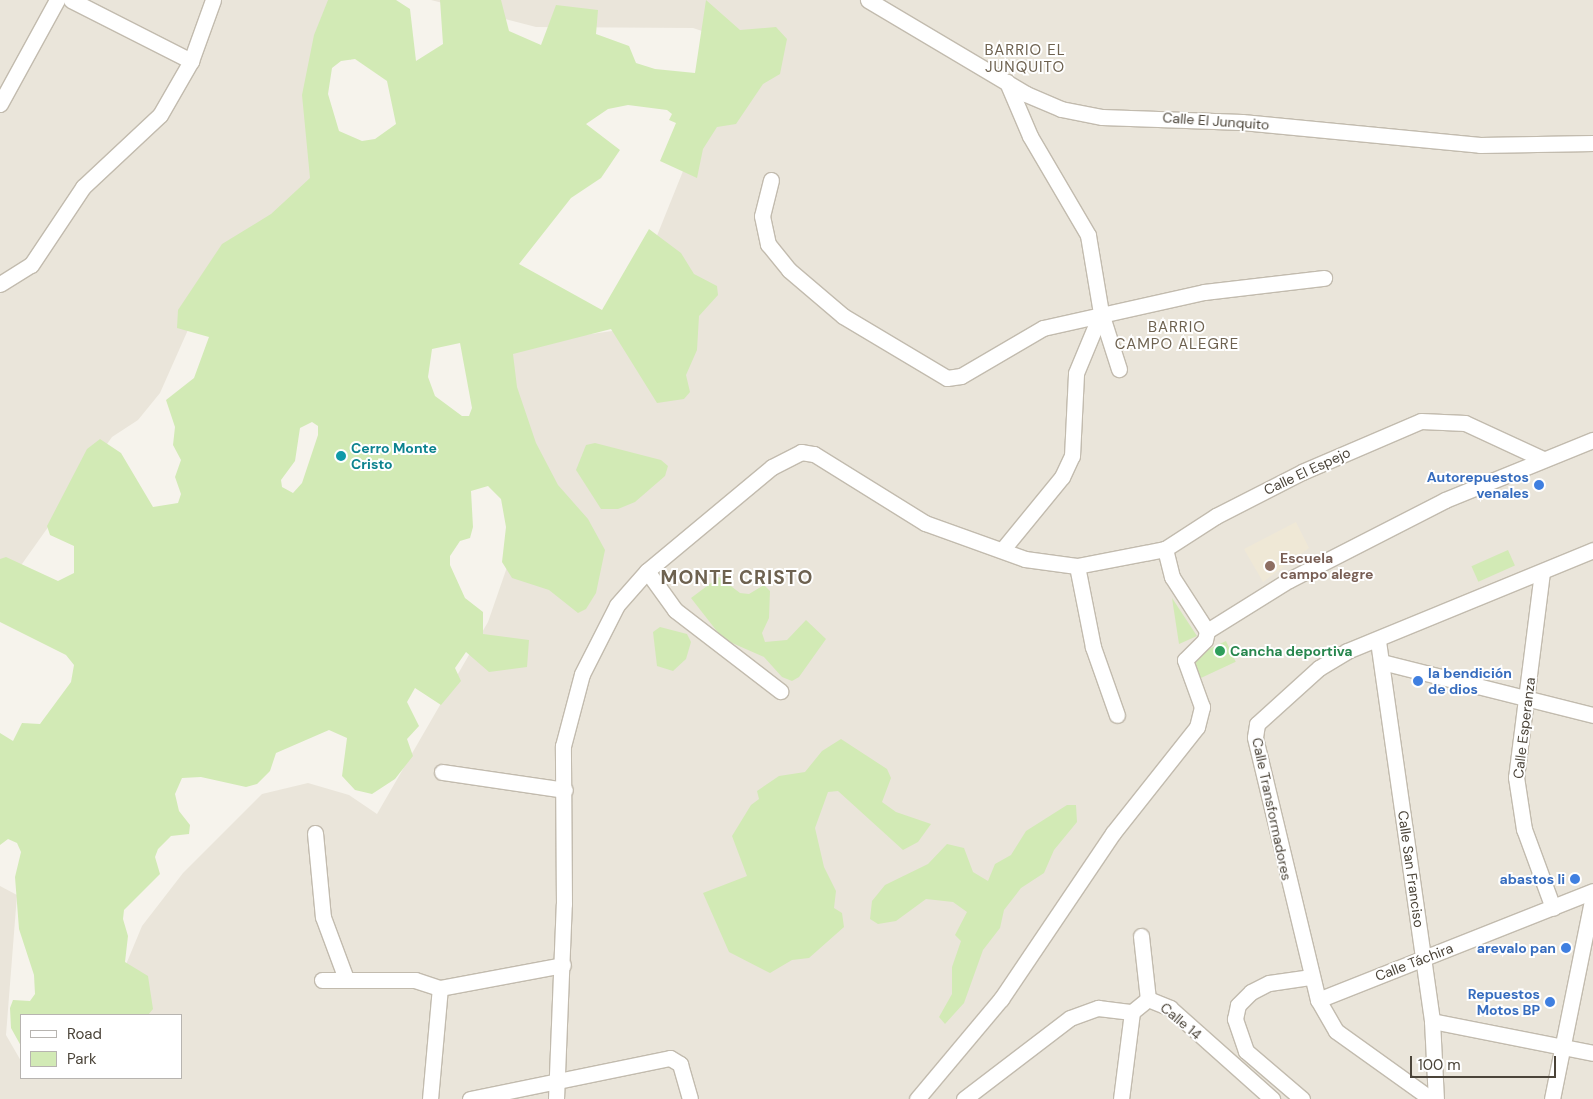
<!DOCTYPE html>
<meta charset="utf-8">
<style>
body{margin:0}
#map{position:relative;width:1593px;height:1099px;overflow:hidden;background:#f6f3ec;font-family:"DM Sans",sans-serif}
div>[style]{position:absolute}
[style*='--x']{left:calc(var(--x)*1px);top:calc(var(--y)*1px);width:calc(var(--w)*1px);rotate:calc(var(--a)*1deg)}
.residential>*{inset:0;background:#eae5da}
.education>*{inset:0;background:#efe8d6}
.green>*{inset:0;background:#d2eab5;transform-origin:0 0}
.roads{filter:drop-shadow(1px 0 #c2bbae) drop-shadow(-1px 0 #c2bbae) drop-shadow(0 1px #c2bbae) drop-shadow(0 -1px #c2bbae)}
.minor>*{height:15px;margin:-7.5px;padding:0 7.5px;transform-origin:7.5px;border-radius:7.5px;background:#fff}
.dots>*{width:14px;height:14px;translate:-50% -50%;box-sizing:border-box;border:2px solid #fff;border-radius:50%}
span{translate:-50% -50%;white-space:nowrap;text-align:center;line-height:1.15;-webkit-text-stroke:4px #fff;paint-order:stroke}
.street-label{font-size:14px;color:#4b4439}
.culture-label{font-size:14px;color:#0d838f;font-weight:700}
.left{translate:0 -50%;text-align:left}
.shop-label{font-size:14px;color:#366cbe;font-weight:700}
.right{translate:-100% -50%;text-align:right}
.education-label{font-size:14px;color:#785e54;font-weight:700}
.leisure-label{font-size:14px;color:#27864d;font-weight:700}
.neighbourhood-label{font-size:15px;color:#6e6250;letter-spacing:1px}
.district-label{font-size:19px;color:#6e6250;font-weight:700;letter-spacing:1px}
.legend{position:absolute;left:20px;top:1014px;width:162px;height:65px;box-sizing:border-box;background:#fff;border:1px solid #b7b4b0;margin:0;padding:6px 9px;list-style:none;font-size:15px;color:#4b4439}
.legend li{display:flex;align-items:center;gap:10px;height:25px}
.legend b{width:25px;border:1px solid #b7b4b0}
.scale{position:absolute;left:1410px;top:1056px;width:146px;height:22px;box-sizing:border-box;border:2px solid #4b4439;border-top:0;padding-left:6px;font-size:15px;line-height:18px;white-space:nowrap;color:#4b4439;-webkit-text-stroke:4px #fff;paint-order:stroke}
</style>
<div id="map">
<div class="residential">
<i style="clip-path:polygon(0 0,394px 0,326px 55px,325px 92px,333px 172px,191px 323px,160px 393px,138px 420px,112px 437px,0 595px)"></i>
<i style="clip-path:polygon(431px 0,1593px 0,1593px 1099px,0 1099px,0 886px,17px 895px,6px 1035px,21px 1061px,21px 1078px,181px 1078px,181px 1015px,105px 1015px,142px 926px,183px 873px,262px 794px,308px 783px,349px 795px,377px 814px,488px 622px,515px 544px,501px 347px,619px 330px,735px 42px,693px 28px,536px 27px)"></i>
</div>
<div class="education">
<i style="clip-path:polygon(1296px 522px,1309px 548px,1263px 582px,1244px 549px)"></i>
</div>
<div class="green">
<i style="clip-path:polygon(evenodd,328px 0,396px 0,410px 9px,416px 61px,443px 44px,440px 0,501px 0,509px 31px,541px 45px,556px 5px,598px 10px,596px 34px,629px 46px,636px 63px,655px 69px,695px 73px,706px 0,740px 30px,776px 27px,787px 39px,780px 74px,763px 84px,736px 124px,717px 127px,703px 149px,697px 178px,660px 161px,676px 123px,669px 120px,672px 114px,667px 110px,628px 105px,608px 109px,586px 124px,620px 150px,601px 178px,571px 198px,519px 264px,602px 310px,649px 229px,681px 253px,694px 274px,717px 286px,718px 295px,699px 316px,697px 350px,686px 375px,690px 392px,684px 399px,657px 403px,611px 329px,513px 354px,517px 387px,536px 443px,558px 485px,588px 519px,605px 550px,596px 593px,586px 609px,578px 613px,549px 590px,512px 578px,502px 562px,506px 527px,501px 499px,488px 486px,471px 491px,473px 527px,470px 538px,460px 541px,450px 556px,450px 565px,465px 598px,483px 612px,483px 634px,529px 640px,527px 667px,489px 672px,466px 652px,455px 668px,461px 681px,441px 705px,415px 688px,407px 702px,419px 726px,407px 739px,413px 756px,395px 779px,372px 794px,355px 790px,342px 776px,347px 738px,329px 730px,276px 753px,270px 771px,257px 784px,246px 787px,201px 777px,182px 778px,175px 794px,179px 811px,190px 825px,189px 834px,171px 836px,158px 849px,155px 857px,160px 874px,124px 910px,123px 919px,128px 936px,125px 962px,148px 976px,153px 1009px,148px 1015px,21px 1015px,21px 1046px,11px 1028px,10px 1008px,13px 1000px,30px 1001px,35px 994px,34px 975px,19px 929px,15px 877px,21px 852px,17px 843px,8px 839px,0 845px,0 733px,13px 741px,22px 723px,40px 724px,71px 682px,74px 665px,66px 655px,0 622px,0 559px,6px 557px,58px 581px,74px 573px,74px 546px,50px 535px,47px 526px,87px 449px,100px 439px,121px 453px,153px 507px,178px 503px,181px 494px,175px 477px,181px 460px,173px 445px,175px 427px,166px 400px,194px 378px,209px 337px,177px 328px,178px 310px,222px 244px,271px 214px,310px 178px,302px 95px,314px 35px,328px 0,355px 59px,387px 81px,396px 124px,375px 139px,362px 141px,339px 131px,328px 94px,332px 68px,341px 61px,355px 59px,328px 0,460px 343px,472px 408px,469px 416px,462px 416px,435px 396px,428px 377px,432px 349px,460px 343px,328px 0,312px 422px,318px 426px,318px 435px,302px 483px,293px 493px,282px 487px,281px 480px,295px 461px,300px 428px,312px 422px)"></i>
<i style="clip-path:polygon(595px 443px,661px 460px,668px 466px,665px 476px,635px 502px,618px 509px,601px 509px,576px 470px,586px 445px)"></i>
<i style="left:1508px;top:550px;width:17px;height:40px;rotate:66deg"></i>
<i style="clip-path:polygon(719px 577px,740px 593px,749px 594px,764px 585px,770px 591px,769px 618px,762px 633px,765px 642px,787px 640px,806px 620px,826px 639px,799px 677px,792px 681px,782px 677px,764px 657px,723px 639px,691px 598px)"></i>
<i style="clip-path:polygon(1172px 598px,1197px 636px,1179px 644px)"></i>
<i style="clip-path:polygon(660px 627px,687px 634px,691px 642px,686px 659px,673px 671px,657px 666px,653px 632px)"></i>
<i style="left:1226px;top:641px;width:23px;height:39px;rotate:65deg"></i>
<i style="clip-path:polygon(841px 739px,887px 769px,891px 778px,882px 802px,896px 812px,931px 824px,918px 842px,903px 850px,838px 791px,828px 792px,815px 828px,824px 867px,836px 891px,834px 908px,842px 913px,844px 927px,809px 958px,792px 960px,770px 973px,729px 952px,703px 893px,747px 876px,732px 836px,751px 805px,759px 799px,757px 791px,779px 776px,805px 772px,822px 751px)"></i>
<i style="clip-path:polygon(1067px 805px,1076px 805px,1077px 822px,1054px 850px,1044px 873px,1021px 888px,1004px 910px,1000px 928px,983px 950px,964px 1003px,945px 1024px,939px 1017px,952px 994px,952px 967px,961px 941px,955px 935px,967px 912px,953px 902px,926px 899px,896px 921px,878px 924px,870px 919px,872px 901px,885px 885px,928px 864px,947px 844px,964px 848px,973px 872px,988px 881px,995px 864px,1011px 855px,1026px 831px)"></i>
</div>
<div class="roads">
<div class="minor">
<i style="--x:71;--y:0;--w:135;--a:26.9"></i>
<i style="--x:868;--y:0;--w:184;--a:30.7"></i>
<i style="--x:1026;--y:94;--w:38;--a:23"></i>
<i style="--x:1061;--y:109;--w:42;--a:11"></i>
<i style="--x:1102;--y:117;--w:140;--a:2"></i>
<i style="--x:1242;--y:122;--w:239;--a:5.5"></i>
<i style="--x:1480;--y:145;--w:113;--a:-1"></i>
<i style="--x:0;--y:104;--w:119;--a:-61.3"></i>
<i style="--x:771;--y:180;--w:37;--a:104"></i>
<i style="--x:762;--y:216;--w:29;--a:78"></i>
<i style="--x:768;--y:244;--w:33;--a:51"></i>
<i style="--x:789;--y:270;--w:71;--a:40.4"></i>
<i style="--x:843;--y:316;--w:121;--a:30.8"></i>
<i style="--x:947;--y:378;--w:14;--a:-8"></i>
<i style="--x:961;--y:376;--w:95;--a:-30.3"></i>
<i style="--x:1043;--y:328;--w:165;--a:-12.6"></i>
<i style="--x:1204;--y:292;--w:121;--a:-6.7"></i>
<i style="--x:0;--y:284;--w:36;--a:-32"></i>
<i style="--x:31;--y:265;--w:94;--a:-56.3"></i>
<i style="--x:83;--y:187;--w:105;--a:-43.1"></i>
<i style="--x:160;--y:115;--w:62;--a:-60.1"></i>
<i style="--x:191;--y:61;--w:65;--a:-70.2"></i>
<i style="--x:1101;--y:313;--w:59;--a:72.2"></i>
<i style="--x:1003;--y:549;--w:93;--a:-50.7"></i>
<i style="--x:1062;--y:477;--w:23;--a:-65"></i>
<i style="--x:1072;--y:456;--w:83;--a:-87.2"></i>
<i style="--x:1076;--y:373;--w:65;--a:-67.4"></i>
<i style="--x:1101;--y:313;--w:79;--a:-99.5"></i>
<i style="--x:1088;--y:235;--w:115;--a:-120.4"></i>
<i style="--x:1030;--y:136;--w:59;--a:-113.1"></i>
<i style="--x:1077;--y:566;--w:83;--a:78.8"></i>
<i style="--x:1093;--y:647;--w:72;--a:70.6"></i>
<i style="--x:647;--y:571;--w:48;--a:54.3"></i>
<i style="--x:675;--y:610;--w:133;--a:37.6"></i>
<i style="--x:1542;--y:572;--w:207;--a:97.2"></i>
<i style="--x:1516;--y:777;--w:53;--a:81.3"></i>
<i style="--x:1524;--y:829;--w:84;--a:69.8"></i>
<i style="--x:1207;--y:631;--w:64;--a:-122.9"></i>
<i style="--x:1172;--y:577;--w:29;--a:-104"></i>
<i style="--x:1165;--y:549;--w:61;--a:-32.9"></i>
<i style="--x:1216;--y:516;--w:97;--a:-27.1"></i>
<i style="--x:1302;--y:472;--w:129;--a:-23.2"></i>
<i style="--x:1421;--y:421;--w:44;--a:2.6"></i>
<i style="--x:1465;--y:423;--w:86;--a:24.8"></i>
<i style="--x:1207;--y:631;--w:97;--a:-31.9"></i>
<i style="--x:1289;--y:580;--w:175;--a:-27.1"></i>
<i style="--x:1445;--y:500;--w:160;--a:-22.1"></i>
<i style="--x:1378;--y:641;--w:384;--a:81.9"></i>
<i style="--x:1432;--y:1021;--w:78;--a:87.1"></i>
<i style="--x:1382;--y:662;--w:218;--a:14.1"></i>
<i style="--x:442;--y:772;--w:124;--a:8.3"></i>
<i style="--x:315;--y:833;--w:84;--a:84.6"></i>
<i style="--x:323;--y:917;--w:66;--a:69.6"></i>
<i style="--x:1141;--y:936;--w:63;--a:83.7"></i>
<i style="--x:322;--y:980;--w:93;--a:0"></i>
<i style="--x:415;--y:980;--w:26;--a:18"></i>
<i style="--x:1318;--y:1000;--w:296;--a:-21.6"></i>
<i style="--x:1432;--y:1021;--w:164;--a:11.2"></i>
<i style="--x:430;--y:1099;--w:111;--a:-84.9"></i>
<i style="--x:440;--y:988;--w:125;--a:-10.6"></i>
<i style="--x:470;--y:1099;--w:204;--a:-11.6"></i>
<i style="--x:670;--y:1058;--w:12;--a:31"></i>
<i style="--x:680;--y:1064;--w:36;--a:74"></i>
<i style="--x:556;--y:1099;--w:195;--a:-87.7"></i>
<i style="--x:564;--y:904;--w:158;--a:-90.4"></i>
<i style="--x:563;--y:746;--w:74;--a:-75.2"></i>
<i style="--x:582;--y:674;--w:77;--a:-63.1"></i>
<i style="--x:617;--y:605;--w:45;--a:-48.6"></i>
<i style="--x:647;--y:571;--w:163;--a:-39.8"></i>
<i style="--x:772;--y:467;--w:33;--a:-27"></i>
<i style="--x:801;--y:452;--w:13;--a:9"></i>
<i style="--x:814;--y:454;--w:131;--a:31.9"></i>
<i style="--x:925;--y:523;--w:106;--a:19.8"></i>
<i style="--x:1025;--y:559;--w:52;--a:7.7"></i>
<i style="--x:1077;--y:566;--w:90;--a:-10.9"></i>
<i style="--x:917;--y:1099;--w:131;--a:-50"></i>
<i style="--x:1001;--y:999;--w:200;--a:-56"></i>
<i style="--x:1113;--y:833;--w:135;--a:-51.6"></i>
<i style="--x:1197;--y:727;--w:21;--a:-76"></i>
<i style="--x:1202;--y:707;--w:50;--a:-109.9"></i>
<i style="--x:1185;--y:660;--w:28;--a:-45"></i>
<i style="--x:1205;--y:640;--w:9;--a:-77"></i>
<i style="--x:964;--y:1099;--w:133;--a:-37.4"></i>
<i style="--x:1070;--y:1018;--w:30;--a:-20"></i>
<i style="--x:1098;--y:1008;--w:34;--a:7"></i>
<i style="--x:1121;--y:1099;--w:88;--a:-82.8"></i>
<i style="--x:1132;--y:1012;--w:21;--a:-39"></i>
<i style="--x:1148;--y:999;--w:24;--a:22"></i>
<i style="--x:1170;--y:1008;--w:137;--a:41.7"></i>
<i style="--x:1302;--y:1099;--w:74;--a:-139.4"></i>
<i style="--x:1246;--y:1051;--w:34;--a:-109"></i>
<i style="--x:1235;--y:1019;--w:14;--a:-78"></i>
<i style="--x:1238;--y:1005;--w:18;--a:-45"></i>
<i style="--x:1251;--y:992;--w:20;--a:-27"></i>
<i style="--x:1269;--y:983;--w:41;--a:-8.3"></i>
<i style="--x:1431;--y:1099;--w:117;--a:-144.4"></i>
<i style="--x:1336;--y:1031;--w:36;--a:-120"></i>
<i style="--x:1318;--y:1000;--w:270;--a:-103.5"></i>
<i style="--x:1255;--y:737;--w:13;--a:-81"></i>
<i style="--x:1257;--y:724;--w:84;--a:-42.1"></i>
<i style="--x:1319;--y:668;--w:33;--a:-31"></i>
<i style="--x:1347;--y:651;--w:266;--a:-22.3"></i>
<i style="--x:1552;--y:1099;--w:208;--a:-78.6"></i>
</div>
</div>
<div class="dots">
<i style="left:341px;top:456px;background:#0f9aa8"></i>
<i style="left:1539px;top:485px;background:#3f7fe0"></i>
<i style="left:1270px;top:566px;background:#8d6e63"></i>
<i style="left:1220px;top:651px;background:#2e9e5b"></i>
<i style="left:1418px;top:681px;background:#3f7fe0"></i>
<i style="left:1575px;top:879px;background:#3f7fe0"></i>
<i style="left:1566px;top:948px;background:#3f7fe0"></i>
<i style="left:1550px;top:1002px;background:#3f7fe0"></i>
</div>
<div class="street-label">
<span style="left:1216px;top:121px;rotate:4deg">Calle El Junquito</span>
<span style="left:1307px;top:471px;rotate:-25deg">Calle El Espejo</span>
<span style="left:1524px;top:728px;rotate:-83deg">Calle Esperanza</span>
<span style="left:1272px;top:809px;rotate:78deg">Calle Transformadores</span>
<span style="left:1411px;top:869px;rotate:82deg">Calle San Franciso</span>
<span style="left:1414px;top:962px;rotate:-21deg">Calle Táchira</span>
<span style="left:1181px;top:1021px;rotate:40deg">Calle 14</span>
</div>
<div class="culture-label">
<span class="left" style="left:351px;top:456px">Cerro Monte<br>Cristo</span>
</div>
<div class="shop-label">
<span class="right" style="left:1529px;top:485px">Autorepuestos<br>venales</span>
<span class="left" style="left:1428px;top:681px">la bendición<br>de dios</span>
<span class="right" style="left:1565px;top:879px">abastos li</span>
<span class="right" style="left:1556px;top:948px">arevalo pan</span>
<span class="right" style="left:1540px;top:1002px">Repuestos<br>Motos BP</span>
</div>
<div class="education-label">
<span class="left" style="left:1280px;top:566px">Escuela<br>campo alegre</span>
</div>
<div class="leisure-label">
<span class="left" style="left:1230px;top:651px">Cancha deportiva</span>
</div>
<div class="neighbourhood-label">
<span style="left:1025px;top:59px">BARRIO EL<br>JUNQUITO</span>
<span style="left:1177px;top:336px">BARRIO<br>CAMPO ALEGRE</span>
</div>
<div class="district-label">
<span style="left:737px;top:578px">MONTE CRISTO</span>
</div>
<ul class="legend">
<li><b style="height:6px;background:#fff"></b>Road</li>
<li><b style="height:14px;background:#d2eab5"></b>Park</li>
</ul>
<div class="scale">100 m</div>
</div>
